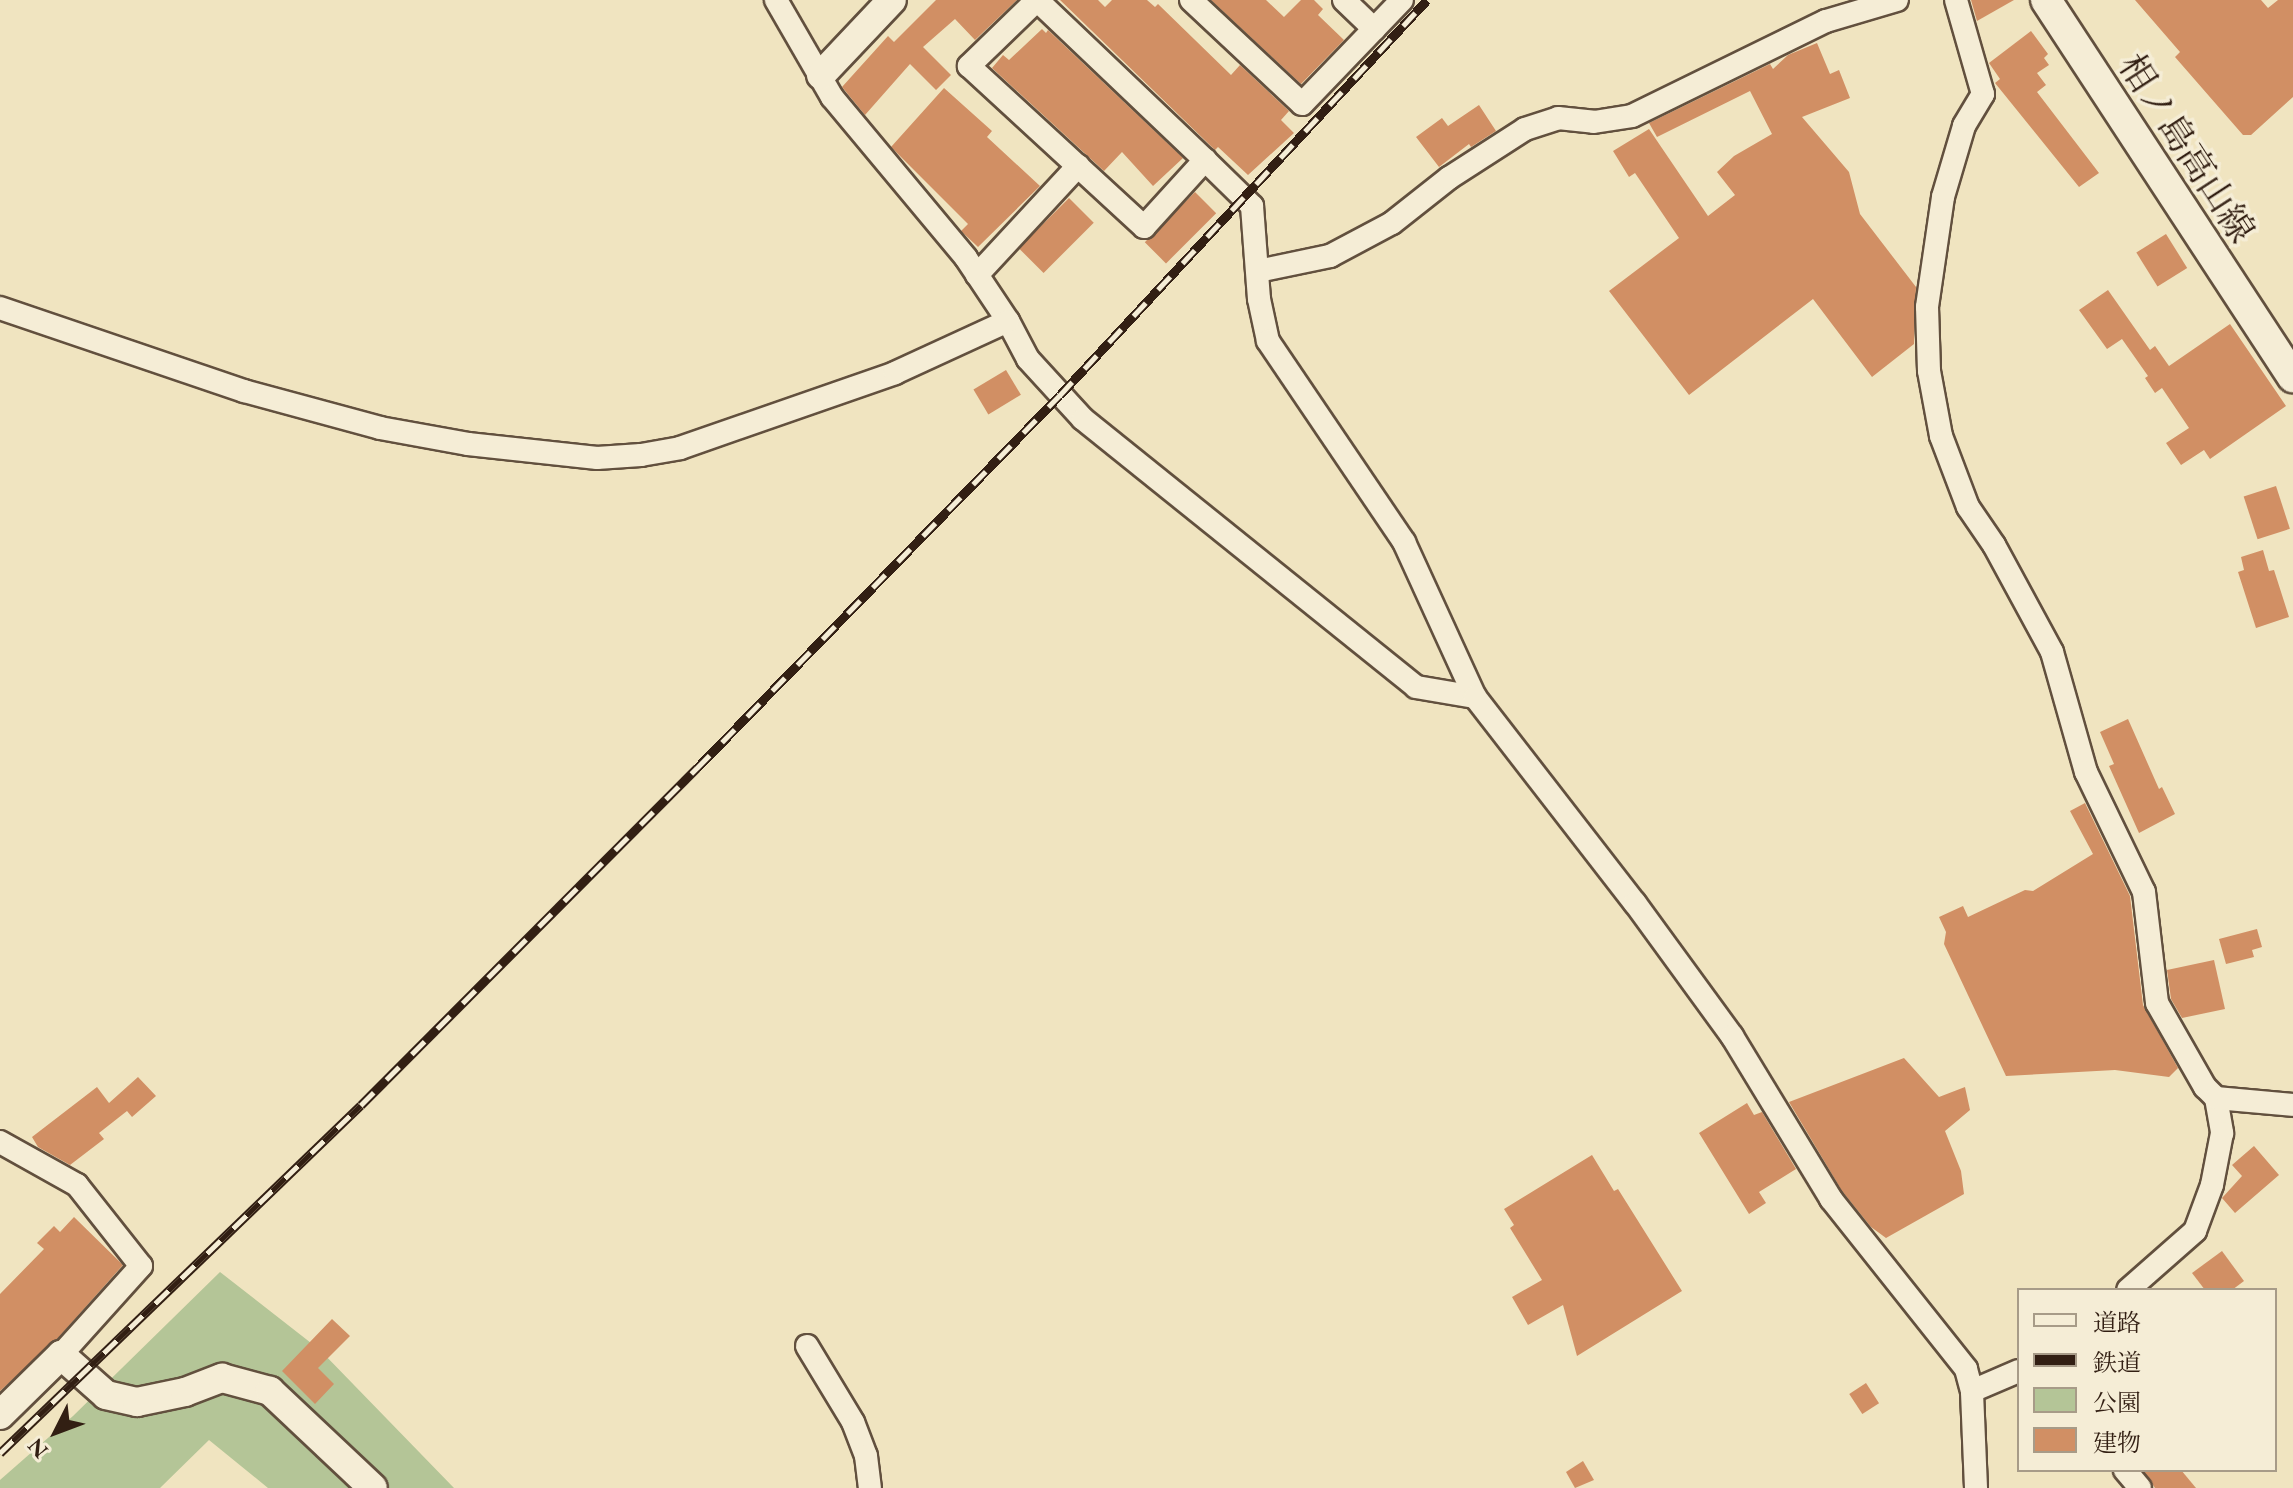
<!DOCTYPE html>
<meta charset="utf-8">
<style>
body{margin:0}
#map{position:relative;width:2293px;height:1488px;overflow:hidden;background:#f0e4c0;font-family:"EB Garamond","Noto Serif JP",serif}
div>[style]{position:absolute}
[style*='--x']{left:calc(var(--x)*1px);top:calc(var(--y)*1px);width:calc(var(--w)*1px);rotate:calc(var(--a)*1deg)}
.green>*{inset:0;background:#b4c597}
.building>*{inset:0;background:#d18f64;transform-origin:0 0}
.roads{filter:drop-shadow(2px 0 #62503e) drop-shadow(-2px 0 #62503e) drop-shadow(0 2px #62503e) drop-shadow(0 -2px #62503e)}
.minor>*{height:22px;margin:-11px;padding:0 11px;transform-origin:11px;border-radius:11px;background:#f5edd6}
.tertiary>*{height:28px;margin:-14px;padding:0 14px;transform-origin:14px;border-radius:14px;background:#f5edd6}
.secondary>*{height:30px;margin:-15px;padding:0 15px;transform-origin:15px;border-radius:15px;background:#f5edd6}
.rail>*{height:9px;margin-top:-4.5px;transform-origin:0;background:repeating-linear-gradient(90deg,#f5edd6 0 18px,#321f13 0 36px);box-sizing:border-box;border-block:2px solid #321f13}
span{translate:-50% -50%;white-space:nowrap;text-align:center;line-height:1.15;-webkit-text-stroke:7px #f5edd6;paint-order:stroke}
.street-label{font-size:36px;color:#321f13}
.legend{position:absolute;left:2017px;top:1288px;width:260px;height:184px;box-sizing:border-box;background:#f5edd6;border:2px solid #a79b88;margin:0;padding:10px 14px;list-style:none;font-size:24px;color:#321f13}
.legend li{display:flex;align-items:center;gap:16px;height:40px}
.legend b{width:40px;border:2px solid #a79b88}
.north{position:absolute;left:16px;top:1392px;width:80px;height:80px;-webkit-text-stroke:6px #f5edd6;paint-order:stroke;rotate:228deg;font-size:22px;font-weight:700;line-height:32px;text-align:center;color:#321f13}
.north::after{content:'';display:block;margin:auto;width:28px;height:36px;background:#321f13;clip-path:polygon(50% 0,100% 100%,50% 72%,0 100%)}
</style>
<div id="map">
<div class="green">
<i style="clip-path:polygon(220px 1272px,320px 1350px,454px 1488px,268px 1488px,209px 1440px,160px 1488px,0 1488px,0 1480px,73px 1416px)"></i>
</div>
<div class="building">
<i style="clip-path:polygon(936px 0,1017px 0,975px 40px,955px 19px,923px 47px,951px 75px,936px 90px,910px 64px,865px 115px,842px 87px,888px 36px,894px 42px)"></i>
<i style="clip-path:polygon(1060px 0,1098px 0,1105px 7px,1112px 0,1147px 0,1155px 7px,1158px 4px,1231px 75px,1240px 65px,1289px 111px,1281px 120px,1294px 133px,1248px 175px,1218px 147px,1215px 150px)"></i>
<i style="clip-path:polygon(1211px 0,1266px 0,1284px 17px,1301px 0,1314px 0,1323px 9px,1318px 15px,1344px 40px,1301px 84px)"></i>
<i style="clip-path:polygon(1971px 0,2014px 0,1977px 21px)"></i>
<i style="clip-path:polygon(2135px 0,2261px 0,2268px 8px,2278px 0,2293px 0,2293px 97px,2251px 135px,2243px 135px,2175px 57px,2180px 52px)"></i>
<i style="clip-path:polygon(1042px 29px,1046px 33px,1048px 30px,1183px 158px,1153px 186px,1122px 152px,1104px 171px,992px 68px,1003px 55px,1009px 60px)"></i>
<i style="clip-path:polygon(2031px 31px,2048px 54px,2044px 58px,2049px 65px,2037px 73px,2046px 85px,2037px 92px,2099px 173px,2079px 187px,1995px 83px,2000px 79px,1989px 63px)"></i>
<i style="clip-path:polygon(1817px 43px,1830px 74px,1839px 70px,1850px 98px,1802px 117px,1849px 172px,1860px 214px,1916px 287px,1914px 344px,1872px 377px,1813px 299px,1689px 395px,1609px 291px,1679px 238px,1635px 173px,1629px 177px,1613px 151px,1649px 129px,1708px 216px,1735px 195px,1717px 172px,1734px 156px,1772px 134px,1750px 91px,1657px 137px,1649px 123px,1770px 64px,1773px 69px,1788px 55px)"></i>
<i style="clip-path:polygon(944px 88px,992px 131px,987px 137px,1040px 186px,978px 247px,961px 231px,968px 224px,891px 147px)"></i>
<i style="clip-path:polygon(1479px 105px,1496px 131px,1471px 147px,1469px 144px,1439px 167px,1416px 137px,1442px 118px,1448px 126px)"></i>
<i style="left:1195px;top:192px;width:30px;height:71px;rotate:45deg"></i>
<i style="left:1069px;top:198px;width:35px;height:71px;rotate:45deg"></i>
<i style="left:2166px;top:234px;width:40px;height:35px;rotate:58deg"></i>
<i style="clip-path:polygon(2108px 290px,2150px 350px,2155px 346px,2169px 366px,2230px 324px,2286px 406px,2210px 459px,2204px 450px,2181px 465px,2166px 443px,2189px 428px,2162px 388px,2155px 393px,2145px 378px,2148px 376px,2122px 339px,2107px 349px,2079px 310px)"></i>
<i style="left:1006px;top:370px;width:29px;height:38px;rotate:59deg"></i>
<i style="left:2276px;top:486px;width:45px;height:34px;rotate:72deg"></i>
<i style="clip-path:polygon(2263px 550px,2269px 571px,2274px 570px,2289px 617px,2256px 628px,2238px 572px,2244px 570px,2241px 557px)"></i>
<i style="clip-path:polygon(2128px 719px,2159px 789px,2162px 787px,2175px 814px,2139px 833px,2109px 766px,2114px 764px,2100px 732px)"></i>
<i style="clip-path:polygon(2085px 803px,2130px 896px,2143px 1005px,2178px 1068px,2169px 1077px,2115px 1070px,2006px 1076px,1944px 944px,1946px 932px,1939px 917px,1963px 906px,1968px 917px,2025px 890px,2033px 891px,2093px 854px,2070px 811px)"></i>
<i style="clip-path:polygon(2257px 929px,2262px 947px,2252px 950px,2254px 957px,2226px 964px,2219px 939px)"></i>
<i style="clip-path:polygon(2214px 960px,2225px 1009px,2182px 1018px,2171px 999px,2167px 970px)"></i>
<i style="clip-path:polygon(1904px 1058px,1939px 1097px,1965px 1087px,1970px 1110px,1945px 1131px,1961px 1171px,1964px 1194px,1886px 1238px,1871px 1227px,1842px 1191px,1789px 1102px)"></i>
<i style="clip-path:polygon(138px 1077px,156px 1096px,132px 1117px,127px 1111px,99px 1133px,104px 1139px,70px 1165px,38px 1147px,32px 1137px,97px 1087px,109px 1103px)"></i>
<i style="clip-path:polygon(1747px 1103px,1754px 1115px,1762px 1112px,1796px 1169px,1759px 1192px,1766px 1203px,1749px 1214px,1699px 1133px)"></i>
<i style="clip-path:polygon(2254px 1146px,2279px 1175px,2235px 1213px,2222px 1198px,2242px 1176px,2232px 1165px)"></i>
<i style="clip-path:polygon(1592px 1155px,1614px 1191px,1618px 1189px,1682px 1291px,1577px 1356px,1563px 1305px,1528px 1325px,1512px 1297px,1542px 1280px,1510px 1228px,1514px 1225px,1504px 1209px)"></i>
<i style="clip-path:polygon(74px 1217px,123px 1265px,57px 1339px,0 1391px,0 1294px,44px 1249px,37px 1243px,54px 1226px,60px 1232px)"></i>
<i style="clip-path:polygon(2222px 1251px,2244px 1281px,2232px 1290px,2205px 1290px,2192px 1273px)"></i>
<i style="clip-path:polygon(332px 1319px,350px 1336px,318px 1368px,334px 1384px,315px 1404px,282px 1371px)"></i>
<i style="left:1866px;top:1383px;width:24px;height:20px;rotate:57deg"></i>
<i style="clip-path:polygon(1583px 1461px,1594px 1480px,1575px 1488px,1566px 1472px)"></i>
<i style="clip-path:polygon(2143px 1470px,2181px 1470px,2196px 1488px,2155px 1488px)"></i>
</div>
<div class="roads">
<div class="minor">
<i style="--x:776;--y:0;--w:112;--a:60"></i>
<i style="--x:832;--y:97;--w:209;--a:50.2"></i>
<i style="--x:966;--y:258;--w:76;--a:56.3"></i>
<i style="--x:1008;--y:321;--w:43;--a:62.2"></i>
<i style="--x:1028;--y:359;--w:81;--a:47.5"></i>
<i style="--x:1083;--y:419;--w:427;--a:38.8"></i>
<i style="--x:1416;--y:687;--w:60;--a:9.6"></i>
<i style="--x:1037;--y:0;--w:95;--a:135.9"></i>
<i style="--x:969;--y:66;--w:238;--a:42.6"></i>
<i style="--x:1144;--y:227;--w:91;--a:-47.7"></i>
<i style="--x:1205;--y:160;--w:66;--a:44.4"></i>
<i style="--x:1252;--y:206;--w:93;--a:85.7"></i>
<i style="--x:1259;--y:299;--w:43;--a:77.9"></i>
<i style="--x:1268;--y:341;--w:243;--a:55.9"></i>
<i style="--x:1404;--y:542;--w:170;--a:65.4"></i>
<i style="--x:1475;--y:697;--w:261;--a:52.2"></i>
<i style="--x:1635;--y:903;--w:165;--a:53.9"></i>
<i style="--x:1732;--y:1036;--w:191;--a:58.7"></i>
<i style="--x:1831;--y:1199;--w:217;--a:51.5"></i>
<i style="--x:1966;--y:1369;--w:23;--a:75"></i>
<i style="--x:1037;--y:0;--w:232;--a:43.6"></i>
<i style="--x:1191;--y:0;--w:152;--a:43.1"></i>
<i style="--x:1302;--y:104;--w:144;--a:-46.1"></i>
<i style="--x:1344;--y:0;--w:42;--a:44"></i>
<i style="--x:1956;--y:0;--w:98;--a:74"></i>
<i style="--x:1983;--y:94;--w:37;--a:121"></i>
<i style="--x:1964;--y:126;--w:74;--a:106.5"></i>
<i style="--x:1943;--y:197;--w:111;--a:98.3"></i>
<i style="--x:1927;--y:307;--w:64;--a:88.2"></i>
<i style="--x:1929;--y:371;--w:66;--a:79.5"></i>
<i style="--x:1941;--y:436;--w:76;--a:69.2"></i>
<i style="--x:1968;--y:507;--w:46;--a:55.6"></i>
<i style="--x:1994;--y:545;--w:122;--a:61.5"></i>
<i style="--x:2052;--y:652;--w:125;--a:74.2"></i>
<i style="--x:2086;--y:772;--w:133;--a:64.2"></i>
<i style="--x:2144;--y:892;--w:112;--a:83.3"></i>
<i style="--x:2157;--y:1003;--w:97;--a:60.3"></i>
<i style="--x:2205;--y:1087;--w:16;--a:45"></i>
<i style="--x:2216;--y:1098;--w:36;--a:80"></i>
<i style="--x:2222;--y:1133;--w:53;--a:100.9"></i>
<i style="--x:2212;--y:1185;--w:49;--a:110.3"></i>
<i style="--x:2195;--y:1231;--w:89;--a:138.6"></i>
<i style="--x:1258;--y:271;--w:74;--a:-11.8"></i>
<i style="--x:1330;--y:256;--w:70;--a:-28"></i>
<i style="--x:1392;--y:223;--w:73;--a:-38.3"></i>
<i style="--x:1449;--y:178;--w:90;--a:-32.8"></i>
<i style="--x:1525;--y:129;--w:35;--a:-18"></i>
<i style="--x:1558;--y:118;--w:36;--a:6"></i>
<i style="--x:1594;--y:122;--w:38;--a:-9"></i>
<i style="--x:1632;--y:116;--w:216;--a:-26.1"></i>
<i style="--x:1826;--y:21;--w:74;--a:-16.5"></i>
<i style="--x:977;--y:275;--w:149;--a:-47.2"></i>
<i style="--x:0;--y:308;--w:258;--a:18.8"></i>
<i style="--x:244;--y:391;--w:141;--a:15.2"></i>
<i style="--x:380;--y:428;--w:89;--a:10.3"></i>
<i style="--x:468;--y:444;--w:130;--a:6.2"></i>
<i style="--x:597;--y:458;--w:44;--a:-3.9"></i>
<i style="--x:641;--y:455;--w:40;--a:-10"></i>
<i style="--x:680;--y:448;--w:228;--a:-19.2"></i>
<i style="--x:895;--y:373;--w:124;--a:-24.7"></i>
<i style="--x:2216;--y:1098;--w:77;--a:5.2"></i>
<i style="--x:0;--y:1142;--w:88;--a:29.2"></i>
<i style="--x:77;--y:1185;--w:103;--a:51.7"></i>
<i style="--x:141;--y:1266;--w:120;--a:132"></i>
<i style="--x:807;--y:1346;--w:89;--a:58.8"></i>
<i style="--x:853;--y:1422;--w:36;--a:69"></i>
<i style="--x:866;--y:1456;--w:32;--a:83"></i>
<i style="--x:2125;--y:1470;--w:23;--a:50"></i>
<i style="--x:1976;--y:1488;--w:97;--a:-92.4"></i>
<i style="--x:1972;--y:1391;--w:51;--a:-23.1"></i>
</div>
<div class="tertiary">
<i style="--x:821;--y:75;--w:103;--a:-46.6"></i>
<i style="--x:0;--y:1415;--w:86;--a:-44.5"></i>
<i style="--x:61;--y:1355;--w:60;--a:41.6"></i>
<i style="--x:106;--y:1395;--w:32;--a:13"></i>
<i style="--x:137;--y:1402;--w:49;--a:-11.8"></i>
<i style="--x:185;--y:1392;--w:40;--a:-21"></i>
<i style="--x:222;--y:1378;--w:50;--a:15.2"></i>
<i style="--x:270;--y:1391;--w:141;--a:43.3"></i>
</div>
<div class="secondary">
<i style="--x:2046;--y:0;--w:451;--a:56.8"></i>
</div>
</div>
<div class="rail">
<i style="--x:0;--y:1453;--w:501;--a:-43.95"></i>
<i style="--x:361;--y:1105;--w:476;--a:-45.1"></i>
<i style="--x:697;--y:768;--w:520;--a:-45.78"></i>
<i style="--x:1060;--y:395;--w:539;--a:-47.1"></i>
</div>
<div class="street-label">
<span style="left:2187px;top:148px;rotate:57deg">相ノ島高山線</span>
</div>
<ul class="legend">
<li><b style="height:10px;background:#f5edd6"></b>道路</li>
<li><b style="height:10px;background:#321f13"></b>鉄道</li>
<li><b style="height:22px;background:#b4c597"></b>公園</li>
<li><b style="height:22px;background:#d18f64"></b>建物</li>
</ul>
<div class="north">N</div>
</div>
